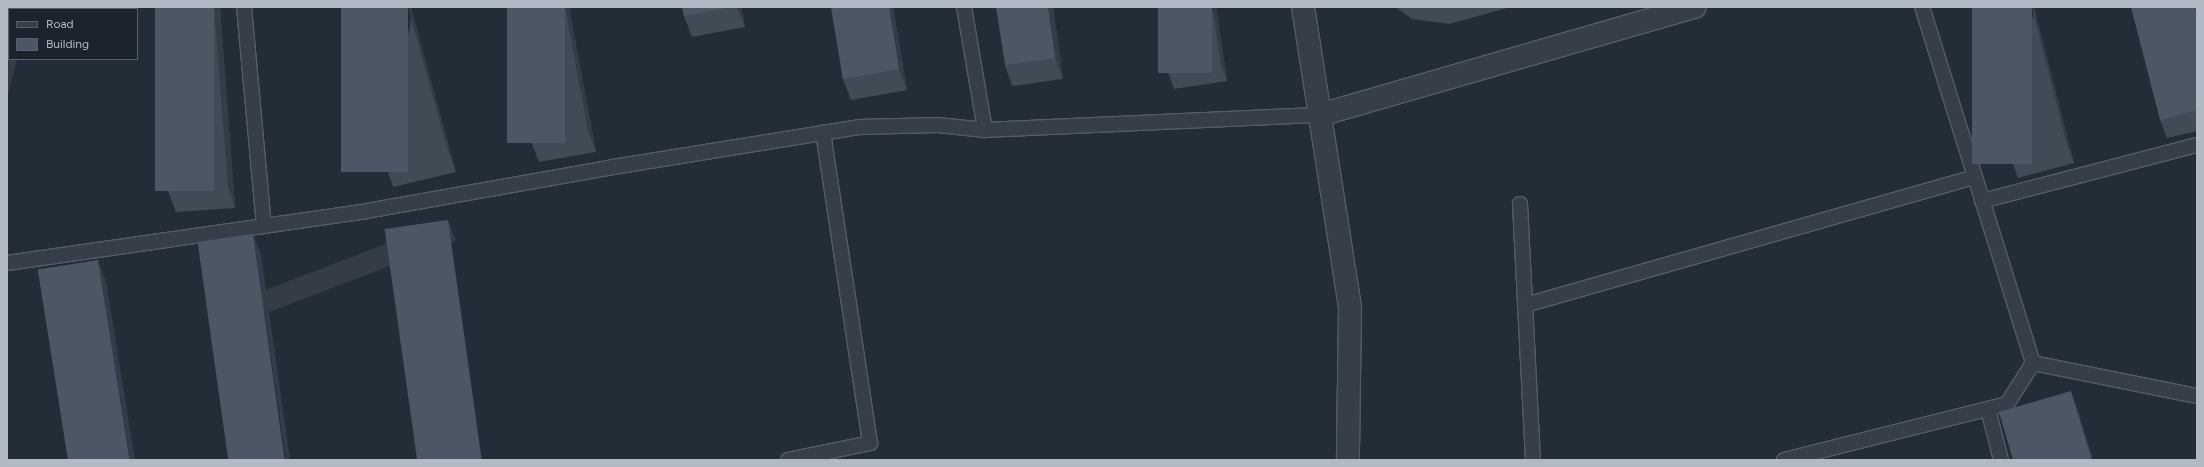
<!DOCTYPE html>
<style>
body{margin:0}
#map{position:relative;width:2204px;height:467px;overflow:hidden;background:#232d38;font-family:Figtree,sans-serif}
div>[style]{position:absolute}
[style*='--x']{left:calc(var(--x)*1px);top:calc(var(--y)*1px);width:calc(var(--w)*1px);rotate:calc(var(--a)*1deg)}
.roads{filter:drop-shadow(1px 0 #545c66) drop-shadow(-1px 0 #545c66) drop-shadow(0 1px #545c66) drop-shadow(0 -1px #545c66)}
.service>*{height:14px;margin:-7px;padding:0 7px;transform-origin:7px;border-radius:7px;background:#363f49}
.minor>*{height:22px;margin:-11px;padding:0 11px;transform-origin:11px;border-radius:11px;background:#363f49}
.tertiary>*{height:22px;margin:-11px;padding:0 11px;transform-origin:11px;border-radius:11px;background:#363f49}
.wall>*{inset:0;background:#404b56}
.shaded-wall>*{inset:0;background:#343d46;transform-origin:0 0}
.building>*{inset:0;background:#4b5764;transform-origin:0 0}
span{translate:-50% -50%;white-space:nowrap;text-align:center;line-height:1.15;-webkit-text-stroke:3px #1b242d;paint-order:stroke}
.frame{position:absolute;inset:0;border:8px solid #b1b9c5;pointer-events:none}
.legend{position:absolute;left:8px;top:8px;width:130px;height:52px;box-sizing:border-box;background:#1b242d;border:1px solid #57606a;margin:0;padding:5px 7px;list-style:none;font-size:12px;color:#b1b9c5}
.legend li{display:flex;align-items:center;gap:8px;height:20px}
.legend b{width:20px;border:1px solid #57606a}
</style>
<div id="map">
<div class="roads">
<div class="service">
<i style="--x:244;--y:7;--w:220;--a:84.8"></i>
<i style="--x:964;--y:7;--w:125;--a:80.3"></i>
<i style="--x:1982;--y:201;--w:222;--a:-14.6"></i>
<i style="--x:1520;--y:204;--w:256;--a:87.1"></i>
<i style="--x:7;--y:263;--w:364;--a:-8.2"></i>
<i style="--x:367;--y:211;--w:250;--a:-10.1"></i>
<i style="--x:613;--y:167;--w:249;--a:-9.2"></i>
<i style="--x:859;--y:127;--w:79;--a:-1.5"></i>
<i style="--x:938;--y:125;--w:47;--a:6.1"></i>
<i style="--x:985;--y:130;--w:335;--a:-2.6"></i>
<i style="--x:1525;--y:305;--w:468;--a:-15.9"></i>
<i style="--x:2033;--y:363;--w:167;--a:11.4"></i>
<i style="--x:1988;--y:409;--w:53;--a:75.7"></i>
<i style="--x:788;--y:460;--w:84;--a:-11.7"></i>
<i style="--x:870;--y:443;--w:314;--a:-98.6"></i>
<i style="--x:1784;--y:460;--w:230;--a:-14.1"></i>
<i style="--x:2007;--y:404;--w:49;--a:-57.6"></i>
<i style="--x:2033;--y:363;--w:373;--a:-107.3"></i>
</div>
<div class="minor">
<i style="--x:1320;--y:115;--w:390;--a:-16.1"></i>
</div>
<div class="tertiary">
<i style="--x:1303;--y:7;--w:305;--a:81.1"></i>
<i style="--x:1350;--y:308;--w:152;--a:90.8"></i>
</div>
</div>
<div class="wall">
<i style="clip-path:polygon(155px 7px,220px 7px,235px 208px,176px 212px,168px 191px)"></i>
<i style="clip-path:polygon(507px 7px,569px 7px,596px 152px,539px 162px,531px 141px)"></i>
<i style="clip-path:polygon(682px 7px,741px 7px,745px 27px,692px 37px,684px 16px)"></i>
<i style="clip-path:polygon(831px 7px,893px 7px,907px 90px,851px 100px,843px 79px)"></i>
<i style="clip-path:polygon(1053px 7px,1063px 79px,1012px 86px,1005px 65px)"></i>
<i style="clip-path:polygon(1216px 7px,1227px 81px,1174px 89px,1168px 72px)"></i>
<i style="clip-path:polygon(1396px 7px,1511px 7px,1449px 24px,1412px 19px)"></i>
<i style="clip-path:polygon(2034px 7px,2074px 163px,2018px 178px,2011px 159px)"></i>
<i style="clip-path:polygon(2197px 7px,2197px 131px,2167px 138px,2160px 120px)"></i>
<i style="clip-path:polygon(412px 13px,456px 172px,393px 187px,386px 166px)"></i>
</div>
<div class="shaded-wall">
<i style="left:17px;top:7px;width:13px;height:2px"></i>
<i style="clip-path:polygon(214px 7px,220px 7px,235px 208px,228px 187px)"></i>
<i style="clip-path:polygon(408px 7px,411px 7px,456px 172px,448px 151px)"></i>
<i style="clip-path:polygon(565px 7px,569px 7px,596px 152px,588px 131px)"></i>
<i style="clip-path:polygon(737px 7px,741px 7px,745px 27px)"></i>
<i style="clip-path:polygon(889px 7px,893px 7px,907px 90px,899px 69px)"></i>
<i style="clip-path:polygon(1048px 7px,1053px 7px,1063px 79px,1055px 58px)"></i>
<i style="clip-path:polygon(1212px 7px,1216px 7px,1227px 81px,1221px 64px)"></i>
<i style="clip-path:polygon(2032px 7px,2034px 7px,2074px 163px,2067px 145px)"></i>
<i style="clip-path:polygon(9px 40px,9px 59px,17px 59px,7px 99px,7px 48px)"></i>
<i style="left:448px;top:220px;width:22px;height:243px;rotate:69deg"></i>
<i style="clip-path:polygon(253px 234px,261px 255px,290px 460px,286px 460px)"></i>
<i style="clip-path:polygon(98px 260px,106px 281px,135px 460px,130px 460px)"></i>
<i style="clip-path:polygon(2071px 391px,2078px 410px,2093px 460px,2092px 460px)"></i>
</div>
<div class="building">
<i style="clip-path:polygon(7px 7px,17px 7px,17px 9px,9px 9px,9px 40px,7px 48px)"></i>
<i style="left:155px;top:7px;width:59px;height:184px"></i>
<i style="left:341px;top:7px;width:67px;height:165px"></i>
<i style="left:507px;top:7px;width:58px;height:136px"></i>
<i style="clip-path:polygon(682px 7px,731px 7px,684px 16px)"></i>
<i style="clip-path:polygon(831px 7px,889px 7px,899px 69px,843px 79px)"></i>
<i style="clip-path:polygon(996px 7px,1048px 7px,1055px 58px,1005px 65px)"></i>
<i style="left:1158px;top:7px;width:54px;height:66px"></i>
<i style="left:1972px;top:7px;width:60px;height:157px"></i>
<i style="clip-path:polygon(2131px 7px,2195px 7px,2197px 14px,2197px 110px,2160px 120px)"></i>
<i style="left:448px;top:220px;width:243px;height:64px;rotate:82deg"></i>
<i style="left:253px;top:234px;width:228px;height:56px;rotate:82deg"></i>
<i style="left:98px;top:260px;width:203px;height:61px;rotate:81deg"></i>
<i style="clip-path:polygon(2071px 391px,2092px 460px,2013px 460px,1999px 412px)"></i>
</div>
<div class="frame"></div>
<ul class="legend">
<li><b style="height:5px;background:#363f49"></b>Road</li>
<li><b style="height:11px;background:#4b5764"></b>Building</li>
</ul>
</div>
